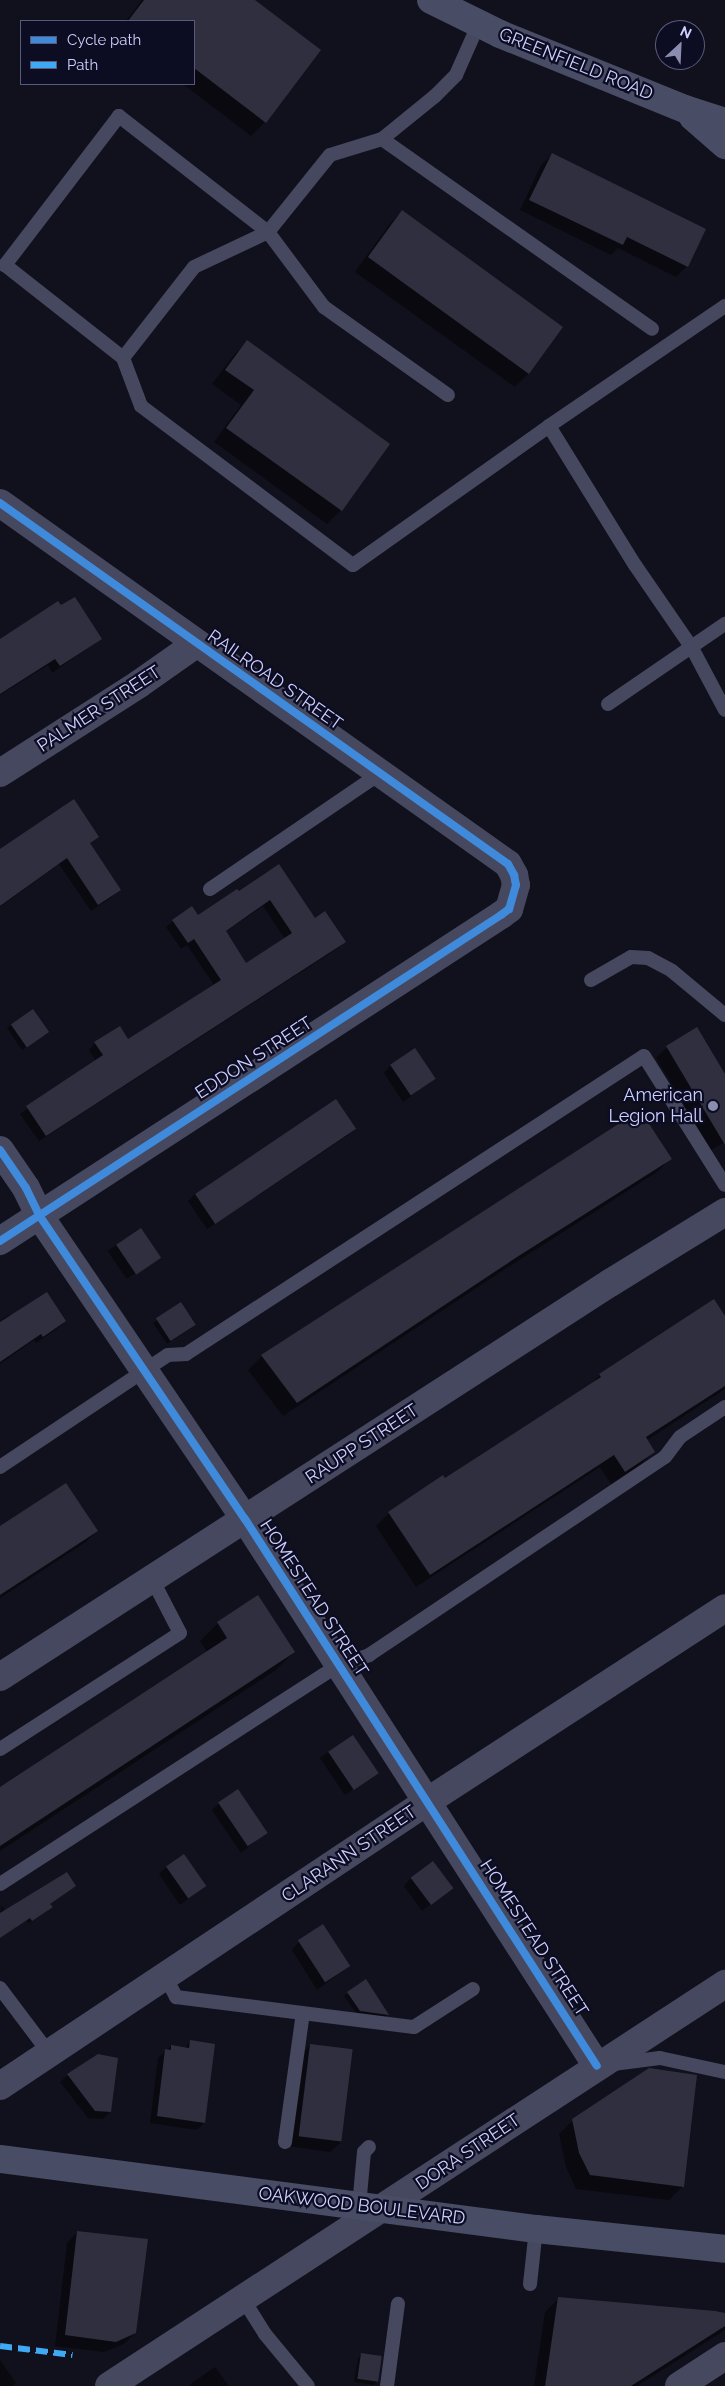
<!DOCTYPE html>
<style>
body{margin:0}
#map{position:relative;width:725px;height:2386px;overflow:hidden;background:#11111d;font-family:Raleway,sans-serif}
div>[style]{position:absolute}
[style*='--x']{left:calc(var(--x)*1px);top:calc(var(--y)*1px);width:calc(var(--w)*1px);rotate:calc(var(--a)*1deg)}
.shadow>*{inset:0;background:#0007;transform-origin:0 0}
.building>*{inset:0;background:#2f2f3f;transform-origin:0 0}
.service>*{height:14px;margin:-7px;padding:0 7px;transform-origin:7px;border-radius:7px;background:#45485e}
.minor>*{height:28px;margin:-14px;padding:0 14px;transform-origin:14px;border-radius:14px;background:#45485e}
.tertiary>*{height:28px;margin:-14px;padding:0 14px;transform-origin:14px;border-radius:14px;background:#45485e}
.secondary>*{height:28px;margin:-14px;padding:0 14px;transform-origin:14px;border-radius:14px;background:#484c64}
.quiet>*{height:6px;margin-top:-3px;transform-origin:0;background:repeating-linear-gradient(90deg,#3fa9f5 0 12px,transparent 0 18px)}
.cycleway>*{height:8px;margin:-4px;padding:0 4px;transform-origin:4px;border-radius:4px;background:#408adc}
.dots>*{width:14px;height:14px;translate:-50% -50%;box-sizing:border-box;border:2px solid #0c0c22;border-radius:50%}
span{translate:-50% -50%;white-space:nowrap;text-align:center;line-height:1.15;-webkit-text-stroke:4.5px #0c0c22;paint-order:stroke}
.street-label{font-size:18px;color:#cdd0ff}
.poi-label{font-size:18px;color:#cdd0ff}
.right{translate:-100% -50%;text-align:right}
.legend{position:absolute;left:20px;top:20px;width:175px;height:65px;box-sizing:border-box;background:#0c0c22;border:1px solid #595a7a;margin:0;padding:6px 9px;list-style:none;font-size:15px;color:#cdd0ff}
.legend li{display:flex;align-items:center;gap:10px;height:25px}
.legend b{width:25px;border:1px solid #595a7a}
.north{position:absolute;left:655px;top:20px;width:50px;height:50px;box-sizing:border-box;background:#0c0c22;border:1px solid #595a7a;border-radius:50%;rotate:25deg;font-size:14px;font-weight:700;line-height:20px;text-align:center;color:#cdd0ff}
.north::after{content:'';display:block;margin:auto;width:18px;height:22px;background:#8b8db0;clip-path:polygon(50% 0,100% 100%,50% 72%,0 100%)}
</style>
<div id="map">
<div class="shadow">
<i style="clip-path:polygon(142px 0,253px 0,319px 50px,265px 122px,251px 136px,183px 84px,194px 84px,194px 21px,126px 21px)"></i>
<i style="clip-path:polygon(552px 155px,687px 266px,676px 277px,618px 248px,611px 255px,520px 210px,541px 165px)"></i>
<i style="clip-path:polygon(402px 211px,529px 373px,515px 387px,355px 272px,389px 225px)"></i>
<i style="clip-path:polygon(247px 342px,389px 444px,341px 510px,327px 524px,214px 442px,241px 405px,212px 384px,233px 356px)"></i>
<i style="clip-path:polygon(101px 639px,52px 673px,48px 665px,0 695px,0 640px)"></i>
<i style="clip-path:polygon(97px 837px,89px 844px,119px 890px,112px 897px,91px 911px,59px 864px,0 907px,0 852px)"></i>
<i style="clip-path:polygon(evenodd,279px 866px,315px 919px,344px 942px,337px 949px,39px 1141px,20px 1114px,96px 1061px,89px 1050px,95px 1043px,128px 1041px,214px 985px,187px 945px,181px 949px,166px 927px,173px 921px,198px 917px,279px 866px,263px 906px,285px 939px,246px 965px,225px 932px,263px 906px)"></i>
<i style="clip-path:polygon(11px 1025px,44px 1035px,22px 1050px,7px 1028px)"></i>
<i style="clip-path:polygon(697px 1029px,725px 1076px,725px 1142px,711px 1150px,656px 1058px,667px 1047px)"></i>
<i style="clip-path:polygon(391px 1065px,434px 1079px,403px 1102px,384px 1073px)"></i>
<i style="clip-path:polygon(355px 1129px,347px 1136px,207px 1229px,188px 1201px,195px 1194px)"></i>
<i style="clip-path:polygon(670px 1159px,657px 1172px,502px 1271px,283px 1416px,248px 1370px,262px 1356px)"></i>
<i style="left:140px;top:1229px;width:34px;height:39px;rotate:56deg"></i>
<i style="clip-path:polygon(181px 1304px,191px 1328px,167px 1344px,153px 1323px)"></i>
<i style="clip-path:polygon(9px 1315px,10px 1317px,65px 1321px,58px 1328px,36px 1343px,34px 1340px,0 1364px,0 1321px)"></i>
<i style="clip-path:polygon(725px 1318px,725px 1389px,646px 1441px,653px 1452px,640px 1465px,611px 1484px,600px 1467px,416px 1587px,376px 1526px,389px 1513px,445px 1480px,590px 1385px,600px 1375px)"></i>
<i style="clip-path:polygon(0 1528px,97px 1531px,86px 1542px,0 1598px)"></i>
<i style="clip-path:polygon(218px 1623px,294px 1652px,276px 1670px,0 1851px,0 1789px,207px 1652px,200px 1641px)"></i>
<i style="left:352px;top:1736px;width:45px;height:39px;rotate:56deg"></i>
<i style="clip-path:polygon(219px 1803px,266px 1833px,241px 1853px,212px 1810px)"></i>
<i style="clip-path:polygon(166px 1867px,205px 1886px,180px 1905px,159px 1874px)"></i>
<i style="clip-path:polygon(411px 1878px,451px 1888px,422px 1911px,404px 1886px)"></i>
<i style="clip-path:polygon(75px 1886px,49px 1904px,48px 1910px,29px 1923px,26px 1920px,0 1938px,1px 1905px,6px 1911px)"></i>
<i style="clip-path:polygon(299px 1942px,349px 1966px,317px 1990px,292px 1950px)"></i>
<i style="clip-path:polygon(365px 1981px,387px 2015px,384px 2018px,357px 2014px,344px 1996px)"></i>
<i style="clip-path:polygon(191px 2041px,214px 2045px,204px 2123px,197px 2130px,150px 2123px,158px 2058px,171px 2046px,184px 2049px)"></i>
<i style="clip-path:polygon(310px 2045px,341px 2142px,330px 2152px,288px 2146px,300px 2056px)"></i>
<i style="clip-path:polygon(68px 2075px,110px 2112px,103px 2119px,88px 2118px,60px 2082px)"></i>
<i style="clip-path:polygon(573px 2120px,683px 2186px,669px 2200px,576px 2189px,566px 2167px,559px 2134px)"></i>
<i style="clip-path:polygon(77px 2232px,135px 2333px,124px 2344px,104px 2352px,55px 2346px,67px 2243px)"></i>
<i style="clip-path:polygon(559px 2298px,725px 2314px,725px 2330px,637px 2386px,534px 2386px,545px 2312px)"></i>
<i style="clip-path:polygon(362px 2354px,377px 2382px,374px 2385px,354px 2382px,358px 2358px)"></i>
<i style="clip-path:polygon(0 2360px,16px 2383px,13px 2386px,0 2386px)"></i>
<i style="clip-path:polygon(215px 2367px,229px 2386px,189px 2386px,192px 2383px)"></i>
</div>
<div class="building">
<i style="clip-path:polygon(144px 0,255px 0,321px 50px,266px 123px,194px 68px,194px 21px,128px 21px)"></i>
<i style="clip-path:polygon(552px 153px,706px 229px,688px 267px,627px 237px,623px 245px,529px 200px)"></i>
<i style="left:402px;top:210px;width:199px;height:58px;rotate:36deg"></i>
<i style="clip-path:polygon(247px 340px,390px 444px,342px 511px,226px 428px,254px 390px,225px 370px)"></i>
<i style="clip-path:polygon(75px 597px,102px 639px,60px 666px,55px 659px,0 694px,0 639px,58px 601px,61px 605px)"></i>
<i style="clip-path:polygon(74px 799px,99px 837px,90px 843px,121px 890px,98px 905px,67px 858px,0 906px,0 849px)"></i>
<i style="clip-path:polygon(evenodd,279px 864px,315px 918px,325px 911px,346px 942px,46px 1136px,26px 1106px,103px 1055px,94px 1042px,120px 1026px,128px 1039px,221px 980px,194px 939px,188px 943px,172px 920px,192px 906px,198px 915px,237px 889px,239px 891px,279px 864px,270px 900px,292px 933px,246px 963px,226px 931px,270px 900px)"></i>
<i style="left:33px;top:1009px;width:28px;height:27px;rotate:55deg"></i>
<i style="clip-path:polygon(697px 1027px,725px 1074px,725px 1145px,666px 1046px)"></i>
<i style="left:415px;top:1048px;width:37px;height:30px;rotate:56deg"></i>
<i style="left:336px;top:1099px;width:36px;height:170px;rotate:56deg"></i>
<i style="clip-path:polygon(640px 1110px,672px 1159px,517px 1257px,297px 1403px,261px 1355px)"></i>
<i style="left:141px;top:1228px;width:36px;height:30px;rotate:56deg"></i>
<i style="clip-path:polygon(47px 1292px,66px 1321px,43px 1337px,41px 1334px,0 1362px,0 1322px)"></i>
<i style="clip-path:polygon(714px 1299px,725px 1316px,725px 1386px,646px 1437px,655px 1452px,625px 1472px,614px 1455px,430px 1575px,388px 1512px,443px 1475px,445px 1478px,601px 1377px,599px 1374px)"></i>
<i style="left:181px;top:1302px;width:27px;height:30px;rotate:57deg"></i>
<i style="clip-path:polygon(66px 1483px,98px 1531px,0 1595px,0 1526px)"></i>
<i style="clip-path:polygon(258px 1595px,295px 1652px,0 1846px,0 1787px,227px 1638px,217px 1622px)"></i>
<i style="left:353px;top:1735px;width:46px;height:30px;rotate:56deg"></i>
<i style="left:238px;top:1789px;width:53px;height:24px;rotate:56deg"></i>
<i style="left:184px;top:1854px;width:39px;height:22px;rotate:55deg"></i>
<i style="left:433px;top:1861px;width:34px;height:28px;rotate:53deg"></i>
<i style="clip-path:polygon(67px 1872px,76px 1886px,50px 1904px,53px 1907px,32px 1921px,30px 1918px,0 1938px,0 1913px)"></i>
<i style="left:323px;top:1924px;width:50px;height:30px;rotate:57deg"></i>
<i style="clip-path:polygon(366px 1979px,389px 2015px,360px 2011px,347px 1992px)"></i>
<i style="clip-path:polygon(190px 2040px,215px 2044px,205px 2123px,157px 2116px,165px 2049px,171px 2050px,171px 2045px,189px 2048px)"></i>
<i style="left:310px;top:2044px;width:43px;height:93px;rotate:7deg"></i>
<i style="clip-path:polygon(98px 2054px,118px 2058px,111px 2112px,95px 2111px,67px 2074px)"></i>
<i style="clip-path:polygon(649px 2068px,697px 2075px,684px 2187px,590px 2175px,579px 2153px,572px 2119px)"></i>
<i style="clip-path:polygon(77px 2231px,148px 2239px,136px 2333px,116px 2342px,65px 2335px)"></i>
<i style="clip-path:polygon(558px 2297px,715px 2311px,725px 2313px,725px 2326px,631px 2386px,545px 2386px)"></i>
<i style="left:361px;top:2353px;width:21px;height:26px;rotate:8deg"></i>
</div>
<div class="service">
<i style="--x:479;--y:23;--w:57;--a:113.9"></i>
<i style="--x:456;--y:75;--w:30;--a:135"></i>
<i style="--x:435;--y:96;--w:68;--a:140.9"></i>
<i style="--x:382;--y:139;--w:330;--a:35.1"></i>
<i style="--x:382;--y:139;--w:54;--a:162.9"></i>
<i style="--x:330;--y:155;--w:99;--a:128.8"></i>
<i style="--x:268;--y:232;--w:189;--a:-142.1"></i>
<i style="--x:119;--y:116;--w:188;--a:127.4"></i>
<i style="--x:5;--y:265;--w:150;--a:38.2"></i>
<i style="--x:123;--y:358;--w:51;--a:69.4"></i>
<i style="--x:141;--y:406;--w:265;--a:36.9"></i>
<i style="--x:353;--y:565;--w:240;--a:-35.3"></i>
<i style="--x:549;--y:426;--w:213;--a:-34.3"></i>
<i style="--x:123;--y:358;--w:115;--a:-52"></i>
<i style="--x:194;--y:267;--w:82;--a:-25.3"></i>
<i style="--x:268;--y:232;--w:94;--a:53.3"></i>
<i style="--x:324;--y:307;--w:152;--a:35.4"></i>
<i style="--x:549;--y:426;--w:163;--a:58.3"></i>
<i style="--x:635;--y:565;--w:101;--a:55.5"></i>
<i style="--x:692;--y:648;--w:70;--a:62"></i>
<i style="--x:608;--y:704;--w:142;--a:-34.4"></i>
<i style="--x:210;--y:889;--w:207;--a:-34.2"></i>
<i style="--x:591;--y:980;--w:46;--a:-29.9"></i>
<i style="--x:631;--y:957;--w:17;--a:3"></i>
<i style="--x:648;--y:958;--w:27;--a:28"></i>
<i style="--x:672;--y:971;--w:69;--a:39.7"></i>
<i style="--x:0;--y:1467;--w:202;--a:-33.7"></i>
<i style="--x:168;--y:1355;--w:18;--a:-3"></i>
<i style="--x:186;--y:1354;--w:546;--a:-33.05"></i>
<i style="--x:644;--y:1056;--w:152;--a:57.9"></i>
<i style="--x:0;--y:1749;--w:214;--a:-32.8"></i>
<i style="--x:180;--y:1633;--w:61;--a:-117.4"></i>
<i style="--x:0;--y:1884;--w:404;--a:-32.9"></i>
<i style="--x:339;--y:1665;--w:32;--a:-18"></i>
<i style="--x:369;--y:1655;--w:356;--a:-33.8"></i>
<i style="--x:665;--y:1457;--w:25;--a:-53"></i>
<i style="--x:680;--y:1437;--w:54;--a:-33.7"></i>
<i style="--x:165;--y:1976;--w:24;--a:62"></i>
<i style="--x:176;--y:1997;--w:240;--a:7.2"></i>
<i style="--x:414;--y:2027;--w:70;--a:-32.8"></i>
<i style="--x:0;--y:1988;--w:81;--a:53"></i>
<i style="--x:613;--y:2064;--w:47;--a:-7.3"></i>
<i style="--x:660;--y:2058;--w:66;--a:12.2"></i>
<i style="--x:285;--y:2142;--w:130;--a:-82.1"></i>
<i style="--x:359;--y:2206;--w:54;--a:-84.7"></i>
<i style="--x:364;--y:2152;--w:7;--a:-45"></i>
<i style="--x:530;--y:2284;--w:55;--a:-83.8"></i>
<i style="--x:243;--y:2299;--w:41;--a:57.8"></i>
<i style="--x:265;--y:2334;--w:67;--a:50.4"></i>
<i style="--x:387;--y:2386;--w:83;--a:-82.4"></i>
</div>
<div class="minor">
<i style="--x:0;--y:503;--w:623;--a:35.4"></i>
<i style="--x:508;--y:864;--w:13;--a:61"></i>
<i style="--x:514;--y:875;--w:10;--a:79"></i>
<i style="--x:516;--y:885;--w:25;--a:106"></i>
<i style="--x:509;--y:909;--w:10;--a:143"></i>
<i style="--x:501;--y:915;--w:598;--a:146.95"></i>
<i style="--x:0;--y:773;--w:165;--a:-32.6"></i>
<i style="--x:139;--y:684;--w:70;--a:-35.1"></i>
<i style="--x:0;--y:1150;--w:46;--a:55.6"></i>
<i style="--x:26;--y:1188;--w:30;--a:64"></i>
<i style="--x:39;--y:1215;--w:367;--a:55.9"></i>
<i style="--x:245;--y:1519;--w:650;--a:57.24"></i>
<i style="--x:0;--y:2086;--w:514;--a:-33.66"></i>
<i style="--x:428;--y:1801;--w:354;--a:-33"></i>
<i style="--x:109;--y:2386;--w:736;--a:-33.13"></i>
<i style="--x:679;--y:2386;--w:55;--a:-33.1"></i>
</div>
<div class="tertiary">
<i style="--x:0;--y:1677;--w:726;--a:-32.86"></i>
<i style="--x:610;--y:1283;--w:135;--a:-31.7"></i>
</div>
<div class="secondary">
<i style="--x:431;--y:0;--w:77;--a:26.2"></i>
<i style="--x:500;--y:34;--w:200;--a:22.1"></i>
<i style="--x:685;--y:109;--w:42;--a:18"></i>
<i style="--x:693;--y:117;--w:43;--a:41.2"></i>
<i style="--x:0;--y:2159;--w:541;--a:7.44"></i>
<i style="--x:536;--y:2229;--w:190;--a:6"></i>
</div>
<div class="quiet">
<i style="--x:0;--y:2346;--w:73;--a:7.1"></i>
</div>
<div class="cycleway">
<i style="--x:0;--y:503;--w:623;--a:35.4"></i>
<i style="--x:508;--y:864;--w:13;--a:61"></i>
<i style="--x:514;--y:875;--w:10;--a:79"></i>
<i style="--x:516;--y:885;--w:25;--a:106"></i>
<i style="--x:509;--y:909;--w:10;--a:143"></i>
<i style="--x:501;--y:915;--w:598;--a:146.95"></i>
<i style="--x:0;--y:1150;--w:46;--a:55.6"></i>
<i style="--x:26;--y:1188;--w:30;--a:64"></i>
<i style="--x:39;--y:1215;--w:367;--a:55.9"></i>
<i style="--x:245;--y:1519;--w:650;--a:57.24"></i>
</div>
<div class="dots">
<i style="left:713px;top:1106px;background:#8b8db0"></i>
</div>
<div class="street-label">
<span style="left:576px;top:64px;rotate:22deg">GREENFIELD ROAD</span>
<span style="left:275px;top:680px;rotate:35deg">RAILROAD STREET</span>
<span style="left:99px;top:709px;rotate:-33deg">PALMER STREET</span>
<span style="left:254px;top:1058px;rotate:-33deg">EDDON STREET</span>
<span style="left:362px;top:1444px;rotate:-33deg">RAUPP STREET</span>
<span style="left:314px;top:1598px;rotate:57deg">HOMESTEAD STREET</span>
<span style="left:349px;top:1854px;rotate:-34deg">CLARANN STREET</span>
<span style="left:534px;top:1938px;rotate:57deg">HOMESTEAD STREET</span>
<span style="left:468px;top:2152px;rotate:-34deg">DORA STREET</span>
<span style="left:362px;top:2206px;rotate:7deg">OAKWOOD BOULEVARD</span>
</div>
<div class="poi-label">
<span class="right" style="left:703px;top:1106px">American<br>Legion Hall</span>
</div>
<ul class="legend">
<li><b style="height:6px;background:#408adc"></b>Cycle path</li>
<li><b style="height:6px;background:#3fa9f5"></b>Path</li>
</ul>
<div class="north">N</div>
</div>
